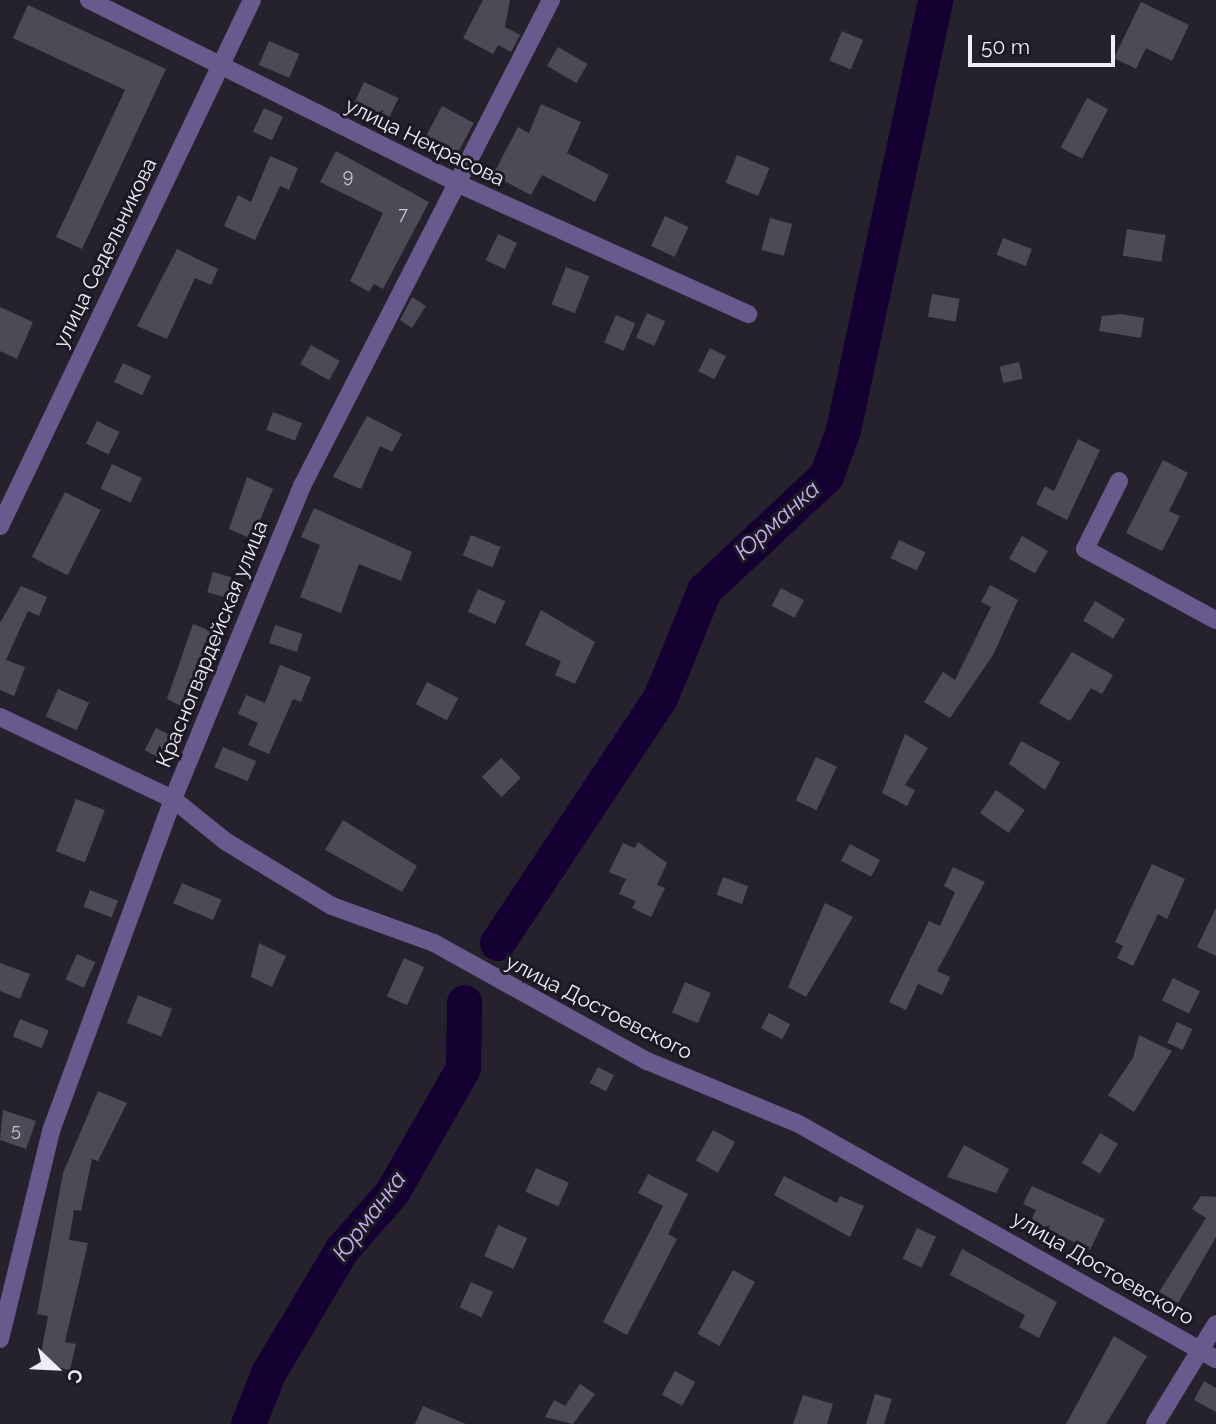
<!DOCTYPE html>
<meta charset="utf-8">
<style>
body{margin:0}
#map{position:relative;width:1216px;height:1424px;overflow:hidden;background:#25222e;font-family:Raleway,sans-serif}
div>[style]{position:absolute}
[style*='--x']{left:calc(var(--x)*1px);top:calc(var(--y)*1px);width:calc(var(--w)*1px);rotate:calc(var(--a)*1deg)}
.river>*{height:35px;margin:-17.5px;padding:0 17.5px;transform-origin:17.5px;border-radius:17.5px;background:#150032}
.building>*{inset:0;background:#4d4a58;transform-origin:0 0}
.street>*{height:18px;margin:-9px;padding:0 9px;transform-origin:9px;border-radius:9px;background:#685a8c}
span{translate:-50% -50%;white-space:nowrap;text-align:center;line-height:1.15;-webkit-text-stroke:6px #1c1924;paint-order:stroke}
.number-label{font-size:18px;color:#c6c4ce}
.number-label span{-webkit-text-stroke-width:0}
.street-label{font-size:21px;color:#efedf5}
.water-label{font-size:23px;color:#c3b3f1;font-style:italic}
.north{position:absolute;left:21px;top:1333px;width:70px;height:70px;-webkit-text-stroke:5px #1c1924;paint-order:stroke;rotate:113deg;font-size:19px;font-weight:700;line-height:28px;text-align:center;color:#efedf5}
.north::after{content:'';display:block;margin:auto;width:24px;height:32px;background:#efedf5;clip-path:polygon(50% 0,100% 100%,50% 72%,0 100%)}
.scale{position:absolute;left:968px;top:35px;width:147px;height:32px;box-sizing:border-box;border:4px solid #efedf5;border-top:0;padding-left:9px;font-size:21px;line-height:24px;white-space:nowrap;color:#efedf5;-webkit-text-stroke:5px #1c1924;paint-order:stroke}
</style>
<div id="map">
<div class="river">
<i style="--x:497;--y:943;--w:294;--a:-56.4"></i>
<i style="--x:660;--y:698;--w:117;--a:-67.8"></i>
<i style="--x:704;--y:590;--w:167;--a:-43.1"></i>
<i style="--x:826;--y:476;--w:49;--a:-69.7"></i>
<i style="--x:843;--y:430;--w:440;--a:-77.9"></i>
<i style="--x:248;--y:1424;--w:55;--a:-68.6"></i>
<i style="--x:268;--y:1373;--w:144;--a:-59.2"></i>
<i style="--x:342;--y:1249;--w:76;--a:-48.7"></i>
<i style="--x:392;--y:1192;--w:143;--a:-60.2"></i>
<i style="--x:463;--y:1068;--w:66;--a:-89.1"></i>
</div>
<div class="building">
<i style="clip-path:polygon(483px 0,510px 0,505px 27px,520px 35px,511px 52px,498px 45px,493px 54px,463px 38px)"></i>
<i style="clip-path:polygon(1141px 2px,1189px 25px,1172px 61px,1146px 48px,1136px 69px,1114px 58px)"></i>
<i style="clip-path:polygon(28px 5px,166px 69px,82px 249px,56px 237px,125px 90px,13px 38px)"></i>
<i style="left:842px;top:31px;width:23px;height:32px;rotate:23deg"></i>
<i style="left:269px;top:41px;width:33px;height:26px;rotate:23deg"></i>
<i style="left:558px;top:47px;width:34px;height:22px;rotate:30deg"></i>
<i style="left:364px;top:82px;width:38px;height:22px;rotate:25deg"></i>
<i style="left:1087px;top:98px;width:24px;height:56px;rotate:28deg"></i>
<i style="clip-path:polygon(541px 104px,581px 122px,567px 153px,609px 175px,595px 202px,542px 175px,531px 195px,493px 175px,518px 127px,529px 133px)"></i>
<i style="left:442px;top:106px;width:36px;height:39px;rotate:28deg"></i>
<i style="left:264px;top:108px;width:21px;height:26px;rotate:25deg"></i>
<i style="clip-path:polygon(336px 151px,429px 202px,383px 289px,374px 284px,369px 292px,350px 281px,383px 213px,320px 182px)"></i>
<i style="left:737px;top:155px;width:35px;height:30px;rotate:22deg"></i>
<i style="clip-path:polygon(270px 156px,298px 168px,289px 190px,280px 186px,255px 240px,224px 226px,238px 195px,251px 202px)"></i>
<i style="left:665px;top:216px;width:26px;height:33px;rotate:25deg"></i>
<i style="left:770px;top:218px;width:23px;height:33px;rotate:15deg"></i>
<i style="left:1127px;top:229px;width:39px;height:27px;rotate:9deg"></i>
<i style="left:498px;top:234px;width:21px;height:29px;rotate:25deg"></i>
<i style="left:1003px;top:238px;width:31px;height:18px;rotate:21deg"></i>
<i style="clip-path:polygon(177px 249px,218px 269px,211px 285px,195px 278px,167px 339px,137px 326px)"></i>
<i style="left:566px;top:267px;width:25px;height:40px;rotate:21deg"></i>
<i style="left:932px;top:294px;width:28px;height:23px;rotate:10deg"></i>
<i style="clip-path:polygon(412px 297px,426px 306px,412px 328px,400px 320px)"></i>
<i style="clip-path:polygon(0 307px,33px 322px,17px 359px,0 351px)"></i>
<i style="left:647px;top:313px;width:20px;height:27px;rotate:24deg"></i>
<i style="clip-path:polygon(1121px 314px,1144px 318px,1141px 338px,1099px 331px,1102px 316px)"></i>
<i style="left:616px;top:315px;width:21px;height:30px;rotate:23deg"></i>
<i style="left:311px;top:345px;width:33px;height:22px;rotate:29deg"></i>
<i style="left:710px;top:348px;width:18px;height:26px;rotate:27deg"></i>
<i style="left:1019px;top:362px;width:17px;height:20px;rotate:77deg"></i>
<i style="left:123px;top:363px;width:31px;height:21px;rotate:25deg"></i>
<i style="left:273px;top:412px;width:31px;height:19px;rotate:21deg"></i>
<i style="clip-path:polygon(367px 416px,402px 434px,392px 452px,380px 446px,361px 489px,333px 477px)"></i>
<i style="left:97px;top:421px;width:25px;height:25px;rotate:26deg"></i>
<i style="clip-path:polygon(1078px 439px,1100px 450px,1067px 520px,1036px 504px,1045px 486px,1054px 491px)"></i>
<i style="clip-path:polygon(1163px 460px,1188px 473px,1169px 511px,1180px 516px,1162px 551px,1126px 533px)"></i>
<i style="left:112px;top:464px;width:33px;height:27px;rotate:25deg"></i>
<i style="clip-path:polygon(247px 477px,273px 489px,252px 539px,229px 529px)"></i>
<i style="left:65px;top:492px;width:40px;height:73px;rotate:27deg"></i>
<i style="clip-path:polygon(314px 508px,412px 552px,401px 581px,359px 564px,341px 613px,300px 597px,320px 545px,301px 537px)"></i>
<i style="left:471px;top:535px;width:32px;height:22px;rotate:22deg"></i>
<i style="left:1022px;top:536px;width:30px;height:26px;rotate:30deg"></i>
<i style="left:899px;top:540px;width:29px;height:20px;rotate:25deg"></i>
<i style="left:213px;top:572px;width:25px;height:21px;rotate:16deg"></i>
<i style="clip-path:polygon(990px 585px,1018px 600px,993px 655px,950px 718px,924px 702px,943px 672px,955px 680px,991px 607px,981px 602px)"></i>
<i style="clip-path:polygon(21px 586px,47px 597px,39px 616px,28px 611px,6px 660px,25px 667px,14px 696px,0 690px,0 623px)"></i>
<i style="left:781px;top:588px;width:26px;height:20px;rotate:28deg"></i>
<i style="left:478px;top:589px;width:30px;height:25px;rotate:24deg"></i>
<i style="left:1095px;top:601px;width:35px;height:23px;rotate:31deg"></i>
<i style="clip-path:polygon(541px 610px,595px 642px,575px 684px,555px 675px,561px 661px,525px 645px)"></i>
<i style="clip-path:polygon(193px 624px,216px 633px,185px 708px,167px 699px)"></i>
<i style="left:275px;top:625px;width:29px;height:19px;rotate:18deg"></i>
<i style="clip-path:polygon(1072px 652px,1113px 675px,1102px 694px,1091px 688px,1070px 721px,1039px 703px)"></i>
<i style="clip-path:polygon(280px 665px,311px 677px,301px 702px,293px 699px,269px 754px,248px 745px,258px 723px,238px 714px,246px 695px,265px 703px)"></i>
<i style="left:427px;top:682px;width:35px;height:25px;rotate:27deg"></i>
<i style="left:58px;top:689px;width:34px;height:30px;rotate:24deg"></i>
<i style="left:156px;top:728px;width:20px;height:25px;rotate:27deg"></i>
<i style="clip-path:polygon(905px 734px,928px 748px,905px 785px,915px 790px,907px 806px,882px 793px)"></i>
<i style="clip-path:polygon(1021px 741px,1060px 762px,1045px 790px,1009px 764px)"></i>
<i style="left:223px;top:747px;width:36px;height:22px;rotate:23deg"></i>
<i style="left:816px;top:757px;width:23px;height:48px;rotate:25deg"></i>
<i style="left:501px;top:758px;width:28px;height:27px;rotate:45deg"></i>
<i style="left:996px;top:790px;width:35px;height:28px;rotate:35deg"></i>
<i style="left:76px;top:799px;width:31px;height:56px;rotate:21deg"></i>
<i style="clip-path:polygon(343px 820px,417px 866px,402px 892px,325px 850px)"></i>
<i style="clip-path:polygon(638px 842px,667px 863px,657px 885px,665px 888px,651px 917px,632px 908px,636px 901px,619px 894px,626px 879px,609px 872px,623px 843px,635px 848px)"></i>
<i style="left:850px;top:844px;width:34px;height:19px;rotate:28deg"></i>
<i style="clip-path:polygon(1152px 864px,1185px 879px,1167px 919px,1158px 914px,1133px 966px,1117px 958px,1123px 946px,1115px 942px)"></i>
<i style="clip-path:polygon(953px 867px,985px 882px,937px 971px,950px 977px,942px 995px,918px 984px,906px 1010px,889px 1002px,929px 921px,940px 926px,955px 892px,944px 886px)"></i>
<i style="left:723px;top:877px;width:27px;height:19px;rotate:20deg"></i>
<i style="left:182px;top:883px;width:43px;height:22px;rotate:23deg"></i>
<i style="left:90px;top:890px;width:30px;height:18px;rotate:21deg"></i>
<i style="clip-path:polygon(825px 903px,853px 917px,806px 997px,788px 987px)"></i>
<i style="clip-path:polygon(1216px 908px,1216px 956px,1197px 947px)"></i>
<i style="clip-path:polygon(259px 943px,286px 956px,272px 987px,251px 977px)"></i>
<i style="left:77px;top:954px;width:20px;height:28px;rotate:24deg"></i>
<i style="left:404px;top:958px;width:22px;height:42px;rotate:24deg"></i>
<i style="clip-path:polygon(0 963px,30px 974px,20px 999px,0 991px)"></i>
<i style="left:1173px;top:978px;width:30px;height:25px;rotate:26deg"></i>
<i style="left:685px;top:982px;width:28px;height:33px;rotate:23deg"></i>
<i style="left:138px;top:995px;width:37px;height:30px;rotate:22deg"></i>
<i style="left:769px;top:1013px;width:24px;height:17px;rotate:28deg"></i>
<i style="left:20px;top:1019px;width:31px;height:19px;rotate:22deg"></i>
<i style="left:1177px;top:1022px;width:17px;height:23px;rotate:25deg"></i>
<i style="clip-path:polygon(1139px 1035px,1172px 1051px,1134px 1112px,1108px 1095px,1133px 1058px)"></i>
<i style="left:598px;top:1067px;width:18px;height:18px;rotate:27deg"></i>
<i style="clip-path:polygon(98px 1091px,127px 1103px,98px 1161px,92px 1159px,81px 1211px,74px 1210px,69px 1240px,88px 1243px,65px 1342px,76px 1344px,70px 1370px,39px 1364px,48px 1316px,37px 1314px,63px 1173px)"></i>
<i style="clip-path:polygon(3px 1110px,36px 1121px,26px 1149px,0 1140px)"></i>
<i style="left:713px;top:1130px;width:25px;height:35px;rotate:29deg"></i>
<i style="left:1100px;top:1133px;width:21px;height:35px;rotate:31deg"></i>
<i style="clip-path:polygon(964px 1145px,1009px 1169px,996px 1193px,947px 1177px)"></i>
<i style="left:536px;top:1168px;width:36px;height:26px;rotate:24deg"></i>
<i style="clip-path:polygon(648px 1174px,688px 1194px,668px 1234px,677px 1239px,627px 1335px,603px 1322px,663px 1206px,638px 1193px)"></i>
<i style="clip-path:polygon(784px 1176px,837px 1203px,840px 1196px,864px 1206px,850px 1237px,774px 1195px)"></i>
<i style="clip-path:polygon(1032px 1186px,1105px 1219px,1090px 1250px,1031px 1221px,1036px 1210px,1023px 1204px)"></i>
<i style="clip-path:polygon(1201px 1196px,1216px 1197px,1216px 1237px,1178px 1303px,1159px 1292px,1206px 1218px,1192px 1209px)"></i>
<i style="left:498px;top:1225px;width:32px;height:34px;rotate:24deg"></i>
<i style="left:917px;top:1228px;width:21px;height:34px;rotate:25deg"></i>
<i style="clip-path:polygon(962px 1249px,1057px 1302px,1039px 1338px,1019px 1327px,1025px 1315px,950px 1275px)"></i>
<i style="left:733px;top:1270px;width:25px;height:73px;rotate:29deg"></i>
<i style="left:471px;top:1282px;width:24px;height:28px;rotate:24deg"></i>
<i style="clip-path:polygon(1114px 1336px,1147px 1356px,1106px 1424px,1066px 1424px)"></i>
<i style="left:675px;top:1371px;width:23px;height:27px;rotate:29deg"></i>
<i style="clip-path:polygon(1204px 1381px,1216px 1388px,1216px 1412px,1194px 1400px)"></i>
<i style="clip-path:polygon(580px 1384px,595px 1394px,573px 1424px,545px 1417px,554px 1400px,565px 1406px)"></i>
<i style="clip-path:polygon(875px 1394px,892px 1399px,884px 1424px,866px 1424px)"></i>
<i style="clip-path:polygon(803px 1395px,833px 1404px,827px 1424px,793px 1424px)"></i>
<i style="clip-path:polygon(423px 1406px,466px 1424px,415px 1424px)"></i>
</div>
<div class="street">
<i style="--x:89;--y:0;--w:415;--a:26.4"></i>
<i style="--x:461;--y:185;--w:315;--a:24.2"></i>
<i style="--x:1119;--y:481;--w:76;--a:116.6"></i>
<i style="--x:1085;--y:549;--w:149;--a:28.5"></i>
<i style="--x:0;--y:526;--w:583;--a:-64.4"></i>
<i style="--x:0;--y:717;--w:191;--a:25.4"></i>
<i style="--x:173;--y:799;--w:67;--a:38.9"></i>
<i style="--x:225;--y:841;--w:125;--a:31.3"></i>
<i style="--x:332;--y:906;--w:109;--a:19.9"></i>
<i style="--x:434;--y:943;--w:244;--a:29"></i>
<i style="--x:647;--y:1061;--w:162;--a:22.5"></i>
<i style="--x:797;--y:1123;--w:481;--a:29.4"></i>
<i style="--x:0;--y:1339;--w:217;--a:-76.2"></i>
<i style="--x:52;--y:1128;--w:351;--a:-69.8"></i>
<i style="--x:173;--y:799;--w:339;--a:-67.6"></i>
<i style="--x:302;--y:486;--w:546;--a:-62.87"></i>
<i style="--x:1155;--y:1424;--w:117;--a:-58.6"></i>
</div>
<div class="number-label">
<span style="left:348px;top:176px">9</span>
<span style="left:403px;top:214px">7</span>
<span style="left:16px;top:1130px">5</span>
</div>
<div class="street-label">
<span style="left:425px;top:142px;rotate:26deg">улица Некрасова</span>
<span style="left:105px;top:253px;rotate:-64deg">улица Седельникова</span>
<span style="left:212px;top:644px;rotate:-68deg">Красногвардейская улица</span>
<span style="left:599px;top:1007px;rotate:27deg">улица Достоевского</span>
<span style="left:1103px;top:1268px;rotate:30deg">улица Достоевского</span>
</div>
<div class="water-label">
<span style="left:777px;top:520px;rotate:-42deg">Юрманка</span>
<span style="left:369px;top:1216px;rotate:-53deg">Юрманка</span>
</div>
<div class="north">С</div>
<div class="scale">50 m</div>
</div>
